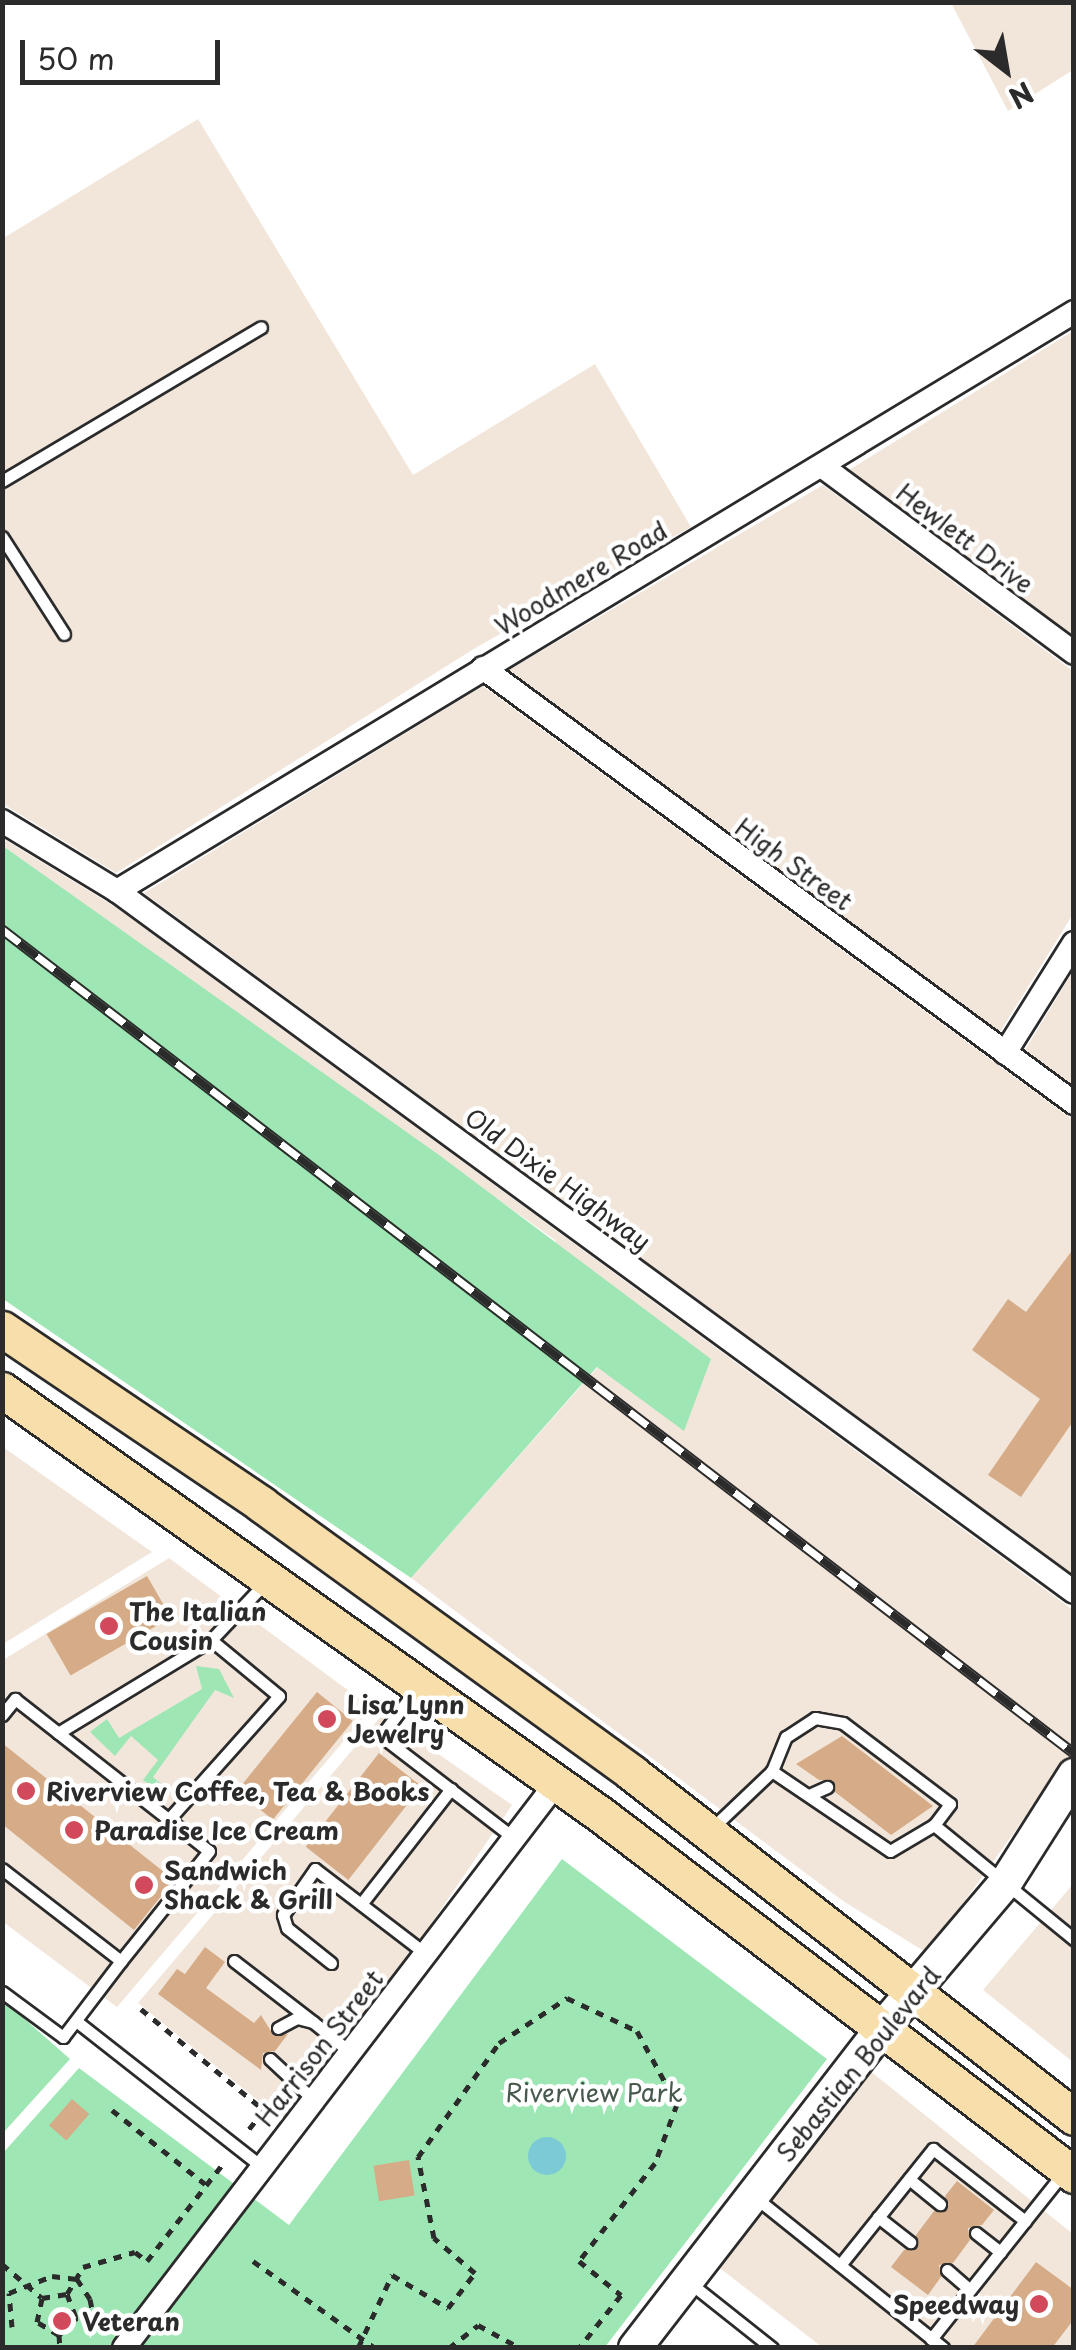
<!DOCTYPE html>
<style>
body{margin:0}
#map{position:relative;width:1076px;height:2350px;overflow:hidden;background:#fff;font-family:"Playpen Sans",sans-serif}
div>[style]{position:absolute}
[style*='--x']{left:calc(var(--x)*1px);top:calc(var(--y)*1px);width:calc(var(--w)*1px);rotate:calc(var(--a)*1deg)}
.built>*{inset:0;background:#f2e6db}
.green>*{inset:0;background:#9ee7b5}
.water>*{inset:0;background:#7bcad6}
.round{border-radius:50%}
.building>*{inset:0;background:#d5ac87;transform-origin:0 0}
.path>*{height:5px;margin-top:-2.5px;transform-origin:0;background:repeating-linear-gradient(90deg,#2b2b2b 0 8px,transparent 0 16px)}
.roads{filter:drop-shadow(2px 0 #2b2b2b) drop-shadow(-2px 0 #2b2b2b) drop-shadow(0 2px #2b2b2b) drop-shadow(0 -2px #2b2b2b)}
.lane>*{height:11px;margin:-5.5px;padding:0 5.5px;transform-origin:5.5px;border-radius:5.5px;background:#fff}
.street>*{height:22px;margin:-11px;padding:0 11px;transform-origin:11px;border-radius:11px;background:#fff}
.secondary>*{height:32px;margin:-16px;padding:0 16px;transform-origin:16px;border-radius:16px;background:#fff}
.primary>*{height:35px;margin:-17.5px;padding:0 17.5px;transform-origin:17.5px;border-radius:17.5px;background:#f8deab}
.rail>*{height:11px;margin-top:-5.5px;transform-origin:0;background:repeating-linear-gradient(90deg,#fff 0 22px,#2b2b2b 0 44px);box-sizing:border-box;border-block:2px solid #2b2b2b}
.dots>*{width:28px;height:28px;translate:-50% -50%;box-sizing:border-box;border:5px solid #fff;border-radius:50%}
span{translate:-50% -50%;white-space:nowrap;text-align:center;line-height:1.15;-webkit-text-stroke:9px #fff;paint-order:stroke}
.street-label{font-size:25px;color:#2b2b2b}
.poi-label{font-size:25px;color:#2b2b2b;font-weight:700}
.left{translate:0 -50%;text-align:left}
.right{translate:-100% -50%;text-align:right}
.park-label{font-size:25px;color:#485a4e}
.frame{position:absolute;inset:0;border:5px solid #2b2b2b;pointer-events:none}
.north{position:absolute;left:956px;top:20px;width:100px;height:100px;-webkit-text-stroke:8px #fff;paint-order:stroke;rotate:149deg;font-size:28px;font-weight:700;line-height:40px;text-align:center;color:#2b2b2b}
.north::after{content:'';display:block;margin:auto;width:35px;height:45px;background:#2b2b2b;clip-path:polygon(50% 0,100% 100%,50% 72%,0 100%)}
.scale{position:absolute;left:20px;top:40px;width:200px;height:45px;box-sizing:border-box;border:5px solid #2b2b2b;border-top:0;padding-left:12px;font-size:30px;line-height:35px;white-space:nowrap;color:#2b2b2b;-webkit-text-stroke:8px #fff;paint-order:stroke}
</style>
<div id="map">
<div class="built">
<i style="clip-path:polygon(951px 3px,1073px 3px,1073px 70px,1008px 111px)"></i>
<i style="clip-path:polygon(198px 119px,413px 475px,595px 364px,691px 527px,477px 647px,116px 873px,3px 804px,2px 239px)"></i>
<i style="clip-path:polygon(1073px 331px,1073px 636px,849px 470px)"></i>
<i style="clip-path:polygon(823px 485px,1073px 671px,1073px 914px,1000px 1032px,509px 670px)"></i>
<i style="clip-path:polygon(483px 686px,1073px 1120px,1073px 1575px,144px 893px)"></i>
<i style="clip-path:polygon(2px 838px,117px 908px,1073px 1610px,1073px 1751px,927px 1953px,843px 1901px,411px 1578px,598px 1367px,555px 1240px,3px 846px)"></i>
<i style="clip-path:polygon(1073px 971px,1073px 1085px,1025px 1050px)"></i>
<i style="clip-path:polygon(3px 1447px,152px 1552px,3px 1644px)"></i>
<i style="clip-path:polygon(169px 1558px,372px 1708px,117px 2007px,3px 1922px,3px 1660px)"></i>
<i style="clip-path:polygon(382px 1715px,512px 1805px,292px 2128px,138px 2003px)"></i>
<i style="clip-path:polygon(1073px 1884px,1073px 2062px,983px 1990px)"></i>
<i style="clip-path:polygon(869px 2070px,1073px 2234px,1073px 2347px,822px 2347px,717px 2266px)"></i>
</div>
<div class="green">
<i style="clip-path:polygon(3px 846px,439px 1155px,711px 1359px,684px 1431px,597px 1367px,411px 1578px,3px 1299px)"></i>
<i style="clip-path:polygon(196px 1666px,219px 1669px,234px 1698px,215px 1690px,153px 1777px,166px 1788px,161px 1793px,143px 1780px,158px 1760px,131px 1736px,115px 1756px,90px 1732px,107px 1719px,119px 1738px,202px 1689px)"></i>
<i style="clip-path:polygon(562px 1859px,827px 2059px,605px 2347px,3px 2348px,3px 2153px,79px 2068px,289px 2225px)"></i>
<i style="clip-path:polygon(3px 2000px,70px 2059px,3px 2133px)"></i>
</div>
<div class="water">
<i class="round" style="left:528px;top:2137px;width:38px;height:38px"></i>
</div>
<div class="building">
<i style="clip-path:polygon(1074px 1248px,1074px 1420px,1021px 1497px,988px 1475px,1040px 1399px,972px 1350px,1008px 1299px,1026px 1312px)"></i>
<i style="left:147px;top:1576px;width:48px;height:116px;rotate:60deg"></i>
<i style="left:317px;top:1692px;width:46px;height:127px;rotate:39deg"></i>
<i style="clip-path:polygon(842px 1736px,872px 1759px,933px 1806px,891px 1835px,835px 1792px,833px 1780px,819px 1780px,796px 1764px)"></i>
<i style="clip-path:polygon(2px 1743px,174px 1880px,134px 1930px,2px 1824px)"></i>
<i style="left:379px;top:1753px;width:54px;height:119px;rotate:38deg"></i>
<i style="clip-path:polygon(205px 1947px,225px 1962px,206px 1988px,254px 2023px,261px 2015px,274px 2036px,288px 2034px,275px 2051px,263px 2053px,261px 2070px,158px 1994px,177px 1969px,185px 1974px)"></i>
<i style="left:72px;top:2099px;width:23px;height:35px;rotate:41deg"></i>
<i style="left:409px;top:2160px;width:36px;height:36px;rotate:81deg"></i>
<i style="clip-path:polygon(957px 2181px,994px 2210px,982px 2225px,968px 2228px,970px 2240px,953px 2263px,939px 2265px,941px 2277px,928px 2295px,891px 2267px,904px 2250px,917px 2248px,916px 2235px,934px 2211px,948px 2209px,945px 2196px)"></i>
<i style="clip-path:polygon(1036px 2262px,1074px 2290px,1074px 2319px,1052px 2348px,972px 2348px)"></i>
</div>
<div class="path">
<i style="--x:141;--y:2009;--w:159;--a:39.4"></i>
<i style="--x:264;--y:2110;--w:28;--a:128"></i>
<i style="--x:112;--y:2110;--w:119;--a:38.5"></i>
<i style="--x:253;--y:2261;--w:150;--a:35.5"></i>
<i style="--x:2;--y:2264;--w:52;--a:40.4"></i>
<i style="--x:67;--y:2294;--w:31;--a:-59"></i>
<i style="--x:83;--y:2267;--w:54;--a:-16.1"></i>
<i style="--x:135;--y:2252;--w:15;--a:37"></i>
<i style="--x:147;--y:2261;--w:122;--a:-52"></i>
<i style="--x:67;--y:2294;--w:26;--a:69"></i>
<i style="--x:76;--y:2318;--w:24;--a:135"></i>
<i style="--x:59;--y:2335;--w:26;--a:-149"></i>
<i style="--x:37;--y:2322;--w:25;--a:-78"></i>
<i style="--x:42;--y:2298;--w:25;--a:-9"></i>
<i style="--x:12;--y:2327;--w:34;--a:-95"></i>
<i style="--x:9;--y:2293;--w:46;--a:-21.6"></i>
<i style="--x:52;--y:2276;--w:25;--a:7"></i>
<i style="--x:77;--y:2279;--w:24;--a:57"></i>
<i style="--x:90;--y:2299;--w:21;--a:79"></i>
<i style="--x:94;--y:2320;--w:18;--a:-174"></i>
<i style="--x:59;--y:2335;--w:13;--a:86"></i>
<i style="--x:358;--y:2348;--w:81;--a:-65"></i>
<i style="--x:392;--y:2275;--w:65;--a:30.5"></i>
<i style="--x:448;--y:2308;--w:44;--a:-52.4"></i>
<i style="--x:475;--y:2273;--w:54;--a:-139.5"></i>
<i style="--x:434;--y:2238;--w:83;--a:-101.2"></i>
<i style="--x:418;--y:2157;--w:140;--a:-54.6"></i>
<i style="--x:499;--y:2043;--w:82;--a:-33.5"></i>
<i style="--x:567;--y:1998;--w:77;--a:25.2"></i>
<i style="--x:637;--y:2031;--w:83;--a:61.3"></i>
<i style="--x:677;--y:2104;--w:63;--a:110.4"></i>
<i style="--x:655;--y:2163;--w:124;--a:127.8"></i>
<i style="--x:579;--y:2261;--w:54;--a:39"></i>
<i style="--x:621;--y:2295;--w:68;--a:128.4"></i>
<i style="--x:449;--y:2348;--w:37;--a:-38"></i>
<i style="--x:478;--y:2325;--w:48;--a:28.7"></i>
</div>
<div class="roads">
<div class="lane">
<i style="--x:2;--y:481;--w:301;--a:-30.7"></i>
<i style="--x:2;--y:537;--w:115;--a:57.4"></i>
<i style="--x:211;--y:1640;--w:77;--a:-46.6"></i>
<i style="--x:417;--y:1688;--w:60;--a:126.9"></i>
<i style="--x:381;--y:1736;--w:169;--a:37.5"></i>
<i style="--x:2;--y:1715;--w:21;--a:-51"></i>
<i style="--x:15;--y:1699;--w:246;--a:38.1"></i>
<i style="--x:209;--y:1851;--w:141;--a:128.7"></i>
<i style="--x:121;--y:1961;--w:150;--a:-142.3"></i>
<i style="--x:58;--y:1733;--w:179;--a:-31.3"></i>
<i style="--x:211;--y:1640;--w:88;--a:39.5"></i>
<i style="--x:279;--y:1696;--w:166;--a:131.8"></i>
<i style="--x:809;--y:1795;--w:20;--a:-24"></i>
<i style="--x:934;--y:1825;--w:51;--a:149.4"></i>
<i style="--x:890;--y:1851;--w:143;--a:-145.9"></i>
<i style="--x:772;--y:1771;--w:37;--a:-68"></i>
<i style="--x:786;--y:1737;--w:35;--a:-33"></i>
<i style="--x:815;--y:1718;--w:28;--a:10"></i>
<i style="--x:843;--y:1723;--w:134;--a:37.1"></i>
<i style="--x:950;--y:1804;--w:26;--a:127"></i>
<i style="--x:934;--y:1825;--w:181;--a:39.2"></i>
<i style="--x:710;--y:1830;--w:86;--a:-43.6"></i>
<i style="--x:361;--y:1904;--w:146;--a:-52"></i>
<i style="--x:234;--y:1961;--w:100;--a:37.7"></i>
<i style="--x:331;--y:1963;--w:56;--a:-141.5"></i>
<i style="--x:287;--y:1928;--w:14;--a:-107"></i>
<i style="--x:283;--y:1915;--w:56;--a:-55.2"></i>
<i style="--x:315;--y:1869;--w:140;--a:37.4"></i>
<i style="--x:2;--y:1992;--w:76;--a:36.4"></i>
<i style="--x:63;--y:2037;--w:96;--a:-52.7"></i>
<i style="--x:76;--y:2021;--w:236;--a:38.1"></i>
<i style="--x:278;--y:2028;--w:21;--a:-28"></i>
<i style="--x:297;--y:2018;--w:16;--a:14"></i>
<i style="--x:313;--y:2022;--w:48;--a:39"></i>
<i style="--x:270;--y:2059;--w:60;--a:43"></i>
<i style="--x:909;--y:2179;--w:40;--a:39"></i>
<i style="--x:756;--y:2198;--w:240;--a:38.7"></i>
<i style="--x:878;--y:2217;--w:41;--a:38"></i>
<i style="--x:976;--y:2233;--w:31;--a:38"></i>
<i style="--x:840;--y:2265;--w:149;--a:-51.3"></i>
<i style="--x:933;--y:2149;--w:117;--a:38"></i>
<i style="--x:947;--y:2270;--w:30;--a:41"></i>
<i style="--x:690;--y:2283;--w:105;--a:38.4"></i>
<i style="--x:931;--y:2339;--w:212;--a:-51.5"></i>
</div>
<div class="street">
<i style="--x:823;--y:467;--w:312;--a:36.5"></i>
<i style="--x:483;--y:668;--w:734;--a:36.35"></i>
<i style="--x:2;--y:821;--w:135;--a:31.3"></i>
<i style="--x:117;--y:891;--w:1186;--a:36.22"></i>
<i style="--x:117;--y:891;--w:1119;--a:-31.17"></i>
<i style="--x:1005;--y:1053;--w:130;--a:-57.9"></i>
<i style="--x:124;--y:2348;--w:713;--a:-52.58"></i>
</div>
<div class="secondary">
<i style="--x:635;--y:2348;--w:404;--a:-52.3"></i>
<i style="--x:882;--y:2028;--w:192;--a:-49.7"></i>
<i style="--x:1006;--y:1882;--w:127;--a:-57.6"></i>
</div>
<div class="primary">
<i style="--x:2;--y:1329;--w:313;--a:34"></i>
<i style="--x:261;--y:1504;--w:458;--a:35.9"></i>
<i style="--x:632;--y:1773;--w:560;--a:37.89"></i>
<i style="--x:2;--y:1390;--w:733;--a:35.34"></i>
<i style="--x:600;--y:1814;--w:596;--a:37.29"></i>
</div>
</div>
<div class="rail">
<i style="--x:2;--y:929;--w:1352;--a:37.55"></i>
</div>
<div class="dots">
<i style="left:109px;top:1626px;background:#d1495b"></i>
<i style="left:327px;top:1719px;background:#d1495b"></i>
<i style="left:26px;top:1791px;background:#d1495b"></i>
<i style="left:74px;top:1830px;background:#d1495b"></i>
<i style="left:144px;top:1885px;background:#d1495b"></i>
<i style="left:1039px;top:2304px;background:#d1495b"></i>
<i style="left:62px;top:2321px;background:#d1495b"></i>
</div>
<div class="street-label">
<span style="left:965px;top:538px;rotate:37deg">Hewlett Drive</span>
<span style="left:581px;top:578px;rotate:-31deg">Woodmere Road</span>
<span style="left:794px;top:864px;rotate:36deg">High Street</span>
<span style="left:558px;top:1179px;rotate:36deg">Old Dixie Highway</span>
<span style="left:319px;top:2048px;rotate:-52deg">Harrison Street</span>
<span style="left:858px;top:2064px;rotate:-51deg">Sebastian Boulevard</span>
</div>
<div class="poi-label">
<span class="left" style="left:129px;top:1626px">The Italian<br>Cousin</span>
<span class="left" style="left:347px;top:1719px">Lisa Lynn<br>Jewelry</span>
<span class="left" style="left:46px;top:1791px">Riverview Coffee, Tea &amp; Books</span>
<span class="left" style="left:94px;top:1830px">Paradise Ice Cream</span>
<span class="left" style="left:164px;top:1885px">Sandwich<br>Shack &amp; Grill</span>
<span class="right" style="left:1019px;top:2304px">Speedway</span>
<span class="left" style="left:82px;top:2321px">Veteran</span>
</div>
<div class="park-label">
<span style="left:594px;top:2092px">Riverview Park</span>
</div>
<div class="frame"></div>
<div class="north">N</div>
<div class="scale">50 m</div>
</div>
